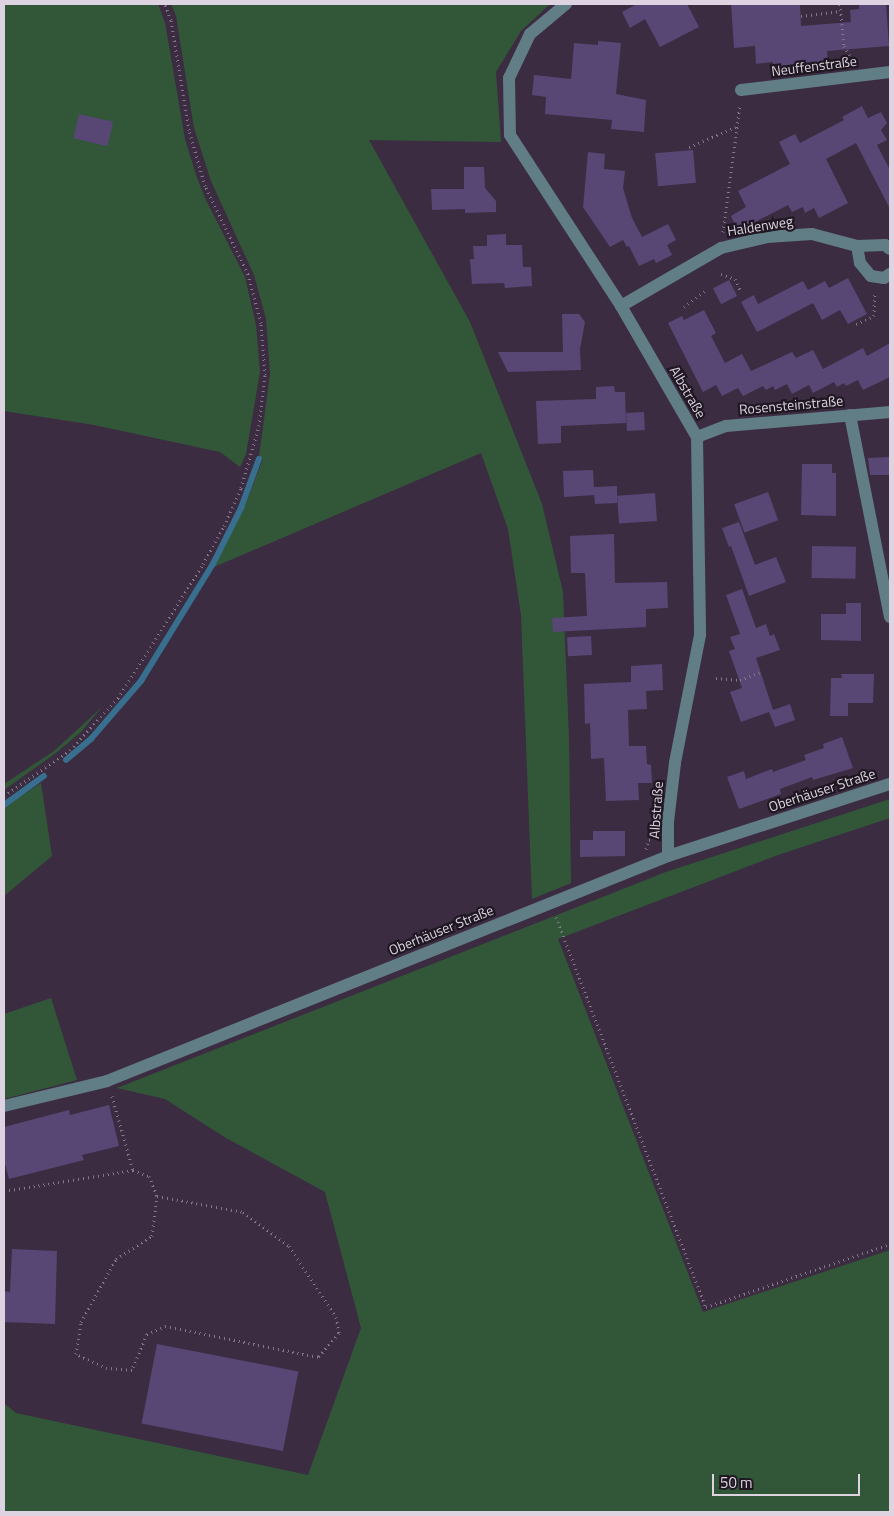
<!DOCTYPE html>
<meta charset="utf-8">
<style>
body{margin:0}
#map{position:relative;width:894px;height:1516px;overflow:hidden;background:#3c2c42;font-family:"Titillium Web",sans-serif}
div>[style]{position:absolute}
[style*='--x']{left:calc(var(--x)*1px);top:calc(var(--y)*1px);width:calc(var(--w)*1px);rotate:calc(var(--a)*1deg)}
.green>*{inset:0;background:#325738}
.stream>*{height:5.5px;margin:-2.75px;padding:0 2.75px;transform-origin:2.75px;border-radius:2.75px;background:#386f8f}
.building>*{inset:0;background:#584675;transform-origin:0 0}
.path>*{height:3px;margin-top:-1.5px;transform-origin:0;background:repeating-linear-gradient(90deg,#85778a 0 1px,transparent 0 5px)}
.minor>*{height:12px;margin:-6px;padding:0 6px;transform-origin:6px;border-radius:6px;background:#617d85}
span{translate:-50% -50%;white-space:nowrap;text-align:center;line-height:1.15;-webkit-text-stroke:4.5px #1f1822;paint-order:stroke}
.street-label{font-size:14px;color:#ddd3e1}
.frame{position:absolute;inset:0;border:5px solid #ddd3e1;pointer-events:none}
.scale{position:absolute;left:712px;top:1474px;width:148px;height:22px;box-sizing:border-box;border:2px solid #ddd3e1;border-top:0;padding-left:6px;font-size:15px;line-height:18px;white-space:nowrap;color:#ddd3e1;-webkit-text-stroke:4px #1f1822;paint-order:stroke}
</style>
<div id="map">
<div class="green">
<i style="clip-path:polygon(4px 4px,158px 4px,165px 23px,185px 139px,196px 175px,205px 198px,245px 277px,256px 325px,260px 372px,246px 454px,240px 467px,220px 452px,94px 425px,4px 411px)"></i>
<i style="clip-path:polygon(171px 4px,550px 4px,521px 31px,496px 72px,501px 142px,369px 140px,470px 322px,542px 504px,563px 592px,569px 738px,571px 883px,532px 899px,521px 615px,508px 529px,481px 453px,214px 567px,245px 505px,263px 459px,259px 457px,270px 374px,266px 319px,254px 275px,211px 181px,194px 128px,176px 16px)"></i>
<i style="clip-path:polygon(102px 707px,81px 732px,56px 753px,4px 790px,4px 784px,54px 751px)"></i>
<i style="clip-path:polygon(41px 783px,52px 856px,4px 896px,4px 807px)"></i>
<i style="clip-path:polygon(890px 799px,890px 818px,778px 855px,558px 939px,703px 1312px,890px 1250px,890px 1512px,4px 1512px,4px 1403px,16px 1413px,308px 1475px,361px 1328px,325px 1192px,226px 1138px,165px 1099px,117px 1088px,666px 872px)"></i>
<i style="clip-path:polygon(51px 998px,77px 1080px,4px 1099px,4px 1014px)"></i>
</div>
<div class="stream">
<i style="--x:66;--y:760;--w:33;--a:-40"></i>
<i style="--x:91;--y:739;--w:77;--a:-49.2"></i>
<i style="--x:141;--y:681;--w:137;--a:-58.4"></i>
<i style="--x:213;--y:564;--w:63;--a:-63.4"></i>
<i style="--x:241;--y:508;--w:52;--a:-69.8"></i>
<i style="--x:4;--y:805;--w:49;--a:-35.9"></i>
</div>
<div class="building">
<i style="clip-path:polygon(637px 4px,687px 4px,699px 27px,660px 47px,645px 19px,630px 28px,622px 12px)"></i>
<i style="clip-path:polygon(731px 4px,800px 4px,801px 26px,851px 22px,850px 10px,859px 9px,859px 4px,886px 4px,889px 46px,827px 51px,828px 62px,773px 67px,773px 62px,756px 64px,755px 46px,734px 48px)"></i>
<i style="clip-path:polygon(598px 41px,621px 43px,616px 94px,646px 100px,644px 132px,611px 129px,612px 120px,545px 114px,546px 97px,532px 95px,534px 75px,571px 79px,574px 43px,598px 45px)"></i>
<i style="clip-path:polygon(862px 106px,868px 118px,881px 112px,887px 123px,881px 130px,887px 140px,877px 145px,890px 170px,890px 209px,856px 143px,826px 159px,848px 203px,819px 218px,814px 208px,805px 213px,803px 207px,792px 212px,788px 205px,755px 222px,756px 225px,739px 233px,731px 216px,746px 207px,738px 191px,790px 164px,779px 142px,795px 134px,800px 143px,844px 120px,842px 117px)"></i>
<i style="left:79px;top:114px;width:35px;height:25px;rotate:13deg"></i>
<i style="left:693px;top:150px;width:33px;height:38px;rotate:85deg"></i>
<i style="clip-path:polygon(588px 152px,605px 154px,604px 169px,625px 171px,623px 188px,632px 218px,642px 237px,668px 224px,676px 240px,667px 245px,672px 255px,656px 263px,654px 259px,639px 266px,629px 246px,627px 247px,623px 240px,610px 247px,583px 207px)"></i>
<i style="clip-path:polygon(464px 167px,484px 167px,485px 188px,496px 201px,496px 212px,465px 213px,465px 209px,432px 210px,431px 189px,464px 189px)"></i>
<i style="clip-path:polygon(506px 234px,506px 245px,522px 245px,523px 267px,531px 267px,532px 286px,505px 288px,504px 283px,472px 284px,470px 259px,474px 259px,473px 246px,487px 246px,487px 235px)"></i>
<i style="clip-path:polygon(848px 278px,867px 314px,848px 324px,840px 310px,822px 320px,813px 303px,757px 332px,741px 302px,754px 295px,758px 304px,803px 281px,808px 290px,825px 281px,829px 288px)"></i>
<i style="left:729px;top:280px;width:18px;height:18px;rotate:63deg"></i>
<i style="clip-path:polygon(704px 310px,716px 333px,711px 336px,725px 363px,742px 354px,751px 371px,792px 352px,796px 358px,813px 350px,823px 369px,863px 348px,867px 356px,890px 343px,890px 377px,863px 390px,858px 380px,846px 386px,844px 383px,837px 387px,834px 382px,813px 393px,809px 385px,792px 394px,787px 384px,775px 390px,773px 386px,766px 390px,763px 386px,743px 396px,738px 388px,722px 396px,716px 385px,703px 392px,668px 323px,682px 316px,684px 320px)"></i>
<i style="clip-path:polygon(562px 314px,579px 314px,585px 322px,580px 349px,581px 370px,508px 372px,498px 352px,563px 352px)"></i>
<i style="clip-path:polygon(614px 386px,615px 392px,625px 392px,626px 423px,561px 426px,561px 443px,538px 444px,536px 401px,596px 399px,596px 387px)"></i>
<i style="left:644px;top:412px;width:18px;height:18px;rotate:87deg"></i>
<i style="clip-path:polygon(890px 457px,890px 475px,870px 475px,868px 458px)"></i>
<i style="clip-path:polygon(802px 464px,832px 464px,832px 473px,836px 473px,836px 516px,801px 515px)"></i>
<i style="clip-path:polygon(593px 470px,594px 487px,617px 486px,617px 503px,595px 504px,594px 495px,564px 497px,563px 471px)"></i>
<i style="left:768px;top:492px;width:30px;height:36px;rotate:70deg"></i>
<i style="left:655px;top:493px;width:28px;height:38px;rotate:86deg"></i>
<i style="clip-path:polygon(739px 522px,755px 565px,776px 557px,786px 582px,749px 596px,731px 546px,729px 547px,722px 528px)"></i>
<i style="clip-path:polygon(614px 534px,615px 583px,667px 582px,668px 608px,646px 609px,646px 627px,553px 632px,552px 618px,587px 616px,585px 573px,571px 573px,570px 536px)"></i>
<i style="left:812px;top:546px;width:44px;height:32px;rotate:1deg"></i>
<i style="clip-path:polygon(742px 589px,756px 628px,766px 624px,770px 636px,774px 634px,780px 650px,756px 658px,773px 710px,790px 704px,795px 720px,775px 727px,769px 712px,741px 722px,730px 692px,742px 688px,729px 651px,735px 649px,730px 637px,740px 634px,726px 595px)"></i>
<i style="clip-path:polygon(846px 603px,861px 603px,861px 641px,821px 640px,821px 614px,846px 614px)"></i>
<i style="left:591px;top:636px;width:19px;height:24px;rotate:87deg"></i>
<i style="clip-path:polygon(662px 664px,663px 690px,646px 691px,647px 709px,628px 710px,629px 746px,646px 746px,647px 764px,651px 765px,652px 783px,638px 783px,639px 800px,606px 801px,604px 758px,591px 759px,590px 723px,585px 724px,584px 684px,631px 682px,631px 666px)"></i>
<i style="clip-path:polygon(841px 674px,874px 674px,873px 703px,848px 703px,848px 716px,830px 716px,831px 678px,842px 678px)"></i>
<i style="clip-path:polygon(842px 737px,853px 768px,813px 780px,812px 777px,780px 789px,781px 794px,739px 809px,727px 777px,744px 771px,746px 779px,772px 769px,773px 772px,806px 760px,804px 755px,824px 748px,823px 744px)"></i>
<i style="clip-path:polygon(593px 831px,625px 831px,625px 856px,580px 857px,580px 840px,593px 840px)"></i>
<i style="clip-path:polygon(109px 1105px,119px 1146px,82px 1155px,84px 1160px,9px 1179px,4px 1160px,4px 1127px,69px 1110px,70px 1115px)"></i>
<i style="clip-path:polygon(12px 1249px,57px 1251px,55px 1324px,4px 1322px,4px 1291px,10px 1292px)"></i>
<i style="left:157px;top:1344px;width:144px;height:81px;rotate:11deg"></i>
</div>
<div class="path">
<i style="--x:840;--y:4;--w:42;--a:84.6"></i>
<i style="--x:844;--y:46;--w:19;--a:58"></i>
<i style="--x:801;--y:16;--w:40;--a:-7.1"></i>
<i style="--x:689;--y:147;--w:51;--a:-23.1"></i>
<i style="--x:723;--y:232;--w:129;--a:-82.4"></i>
<i style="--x:721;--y:274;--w:15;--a:20"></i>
<i style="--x:735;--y:279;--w:14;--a:65"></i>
<i style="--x:684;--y:307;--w:26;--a:-37"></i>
<i style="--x:856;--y:324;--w:20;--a:-24"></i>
<i style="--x:874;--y:316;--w:23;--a:-88"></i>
<i style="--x:716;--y:678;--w:24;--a:5"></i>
<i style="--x:740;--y:680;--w:22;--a:-21"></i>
<i style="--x:4;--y:796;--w:80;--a:-34.9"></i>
<i style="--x:70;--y:750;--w:71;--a:-47.3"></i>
<i style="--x:118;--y:698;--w:159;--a:-57.6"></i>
<i style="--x:203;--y:564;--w:43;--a:-61.1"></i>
<i style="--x:224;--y:526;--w:42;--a:-65.9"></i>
<i style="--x:241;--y:488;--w:65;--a:-73.8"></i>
<i style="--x:259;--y:426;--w:51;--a:-83.3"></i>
<i style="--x:265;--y:375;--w:52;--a:-94.4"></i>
<i style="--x:261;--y:323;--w:51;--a:-104.9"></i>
<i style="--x:248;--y:274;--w:98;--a:-116"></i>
<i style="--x:205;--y:186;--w:58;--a:-105.9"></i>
<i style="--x:189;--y:130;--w:111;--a:-99.3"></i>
<i style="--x:171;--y:20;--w:17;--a:-111"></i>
<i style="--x:646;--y:849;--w:9;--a:-72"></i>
<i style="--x:649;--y:840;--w:4;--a:-14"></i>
<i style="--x:556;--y:917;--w:418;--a:69"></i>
<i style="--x:706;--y:1307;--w:194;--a:-18.9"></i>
<i style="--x:112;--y:1096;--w:77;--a:74.2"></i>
<i style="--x:4;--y:1191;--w:131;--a:-9.2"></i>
<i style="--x:133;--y:1170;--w:17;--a:21"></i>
<i style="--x:149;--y:1176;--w:22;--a:68"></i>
<i style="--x:157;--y:1196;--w:87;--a:10.5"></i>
<i style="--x:243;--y:1212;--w:57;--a:36.5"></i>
<i style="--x:289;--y:1246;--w:85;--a:56.5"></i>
<i style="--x:336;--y:1317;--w:16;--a:79"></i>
<i style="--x:339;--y:1333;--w:32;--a:131"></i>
<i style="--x:318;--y:1357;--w:155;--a:-168.5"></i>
<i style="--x:166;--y:1326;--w:21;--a:157"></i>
<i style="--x:147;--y:1334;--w:39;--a:113"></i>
<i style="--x:132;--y:1370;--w:25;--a:-175"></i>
<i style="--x:107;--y:1368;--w:34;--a:-156"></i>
<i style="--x:76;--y:1354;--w:32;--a:-81"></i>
<i style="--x:81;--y:1322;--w:72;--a:-60.9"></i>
<i style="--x:116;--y:1259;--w:43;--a:-32.6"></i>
<i style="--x:152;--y:1236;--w:40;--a:-82.9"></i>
</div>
<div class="minor">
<i style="--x:566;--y:4;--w:47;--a:140.2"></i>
<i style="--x:530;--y:34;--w:49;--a:115.5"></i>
<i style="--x:509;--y:78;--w:57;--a:89"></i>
<i style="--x:510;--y:135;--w:204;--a:57"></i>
<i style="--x:621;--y:306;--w:151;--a:59.9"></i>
<i style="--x:697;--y:437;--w:198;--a:89.1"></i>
<i style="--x:700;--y:635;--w:130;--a:101.1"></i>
<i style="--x:675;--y:763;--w:59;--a:96.8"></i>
<i style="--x:668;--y:822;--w:34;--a:90"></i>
<i style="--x:741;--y:90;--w:150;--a:-6.9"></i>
<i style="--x:857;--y:246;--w:17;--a:80"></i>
<i style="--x:860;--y:263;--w:17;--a:50"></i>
<i style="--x:871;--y:276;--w:13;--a:9"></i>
<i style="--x:884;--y:278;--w:7;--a:-34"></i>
<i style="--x:621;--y:306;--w:116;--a:-30.1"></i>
<i style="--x:721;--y:248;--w:47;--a:-13.4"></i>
<i style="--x:767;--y:237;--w:45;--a:-3.8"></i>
<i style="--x:812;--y:234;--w:47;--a:14.9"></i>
<i style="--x:857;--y:246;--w:28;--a:-2"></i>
<i style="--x:885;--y:245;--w:6;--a:39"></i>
<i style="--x:850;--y:415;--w:206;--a:78.8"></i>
<i style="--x:697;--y:437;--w:31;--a:-21"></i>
<i style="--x:726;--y:426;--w:165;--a:-4.9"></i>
<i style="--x:4;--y:1106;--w:106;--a:-13.6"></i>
<i style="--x:107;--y:1081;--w:604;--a:-21.85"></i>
<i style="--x:668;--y:856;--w:233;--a:-18"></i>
</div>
<div class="street-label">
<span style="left:814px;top:66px;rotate:-7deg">Neuffenstraße</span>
<span style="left:760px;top:226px;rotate:-9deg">Haldenweg</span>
<span style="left:688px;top:392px;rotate:60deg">Albstraße</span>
<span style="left:791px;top:405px;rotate:-5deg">Rosensteinstraße</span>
<span style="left:822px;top:790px;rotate:-18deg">Oberhäuser Straße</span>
<span style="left:656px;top:810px;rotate:-86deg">Albstraße</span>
<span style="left:441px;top:930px;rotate:-22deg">Oberhäuser Straße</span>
</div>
<div class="frame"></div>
<div class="scale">50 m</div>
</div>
